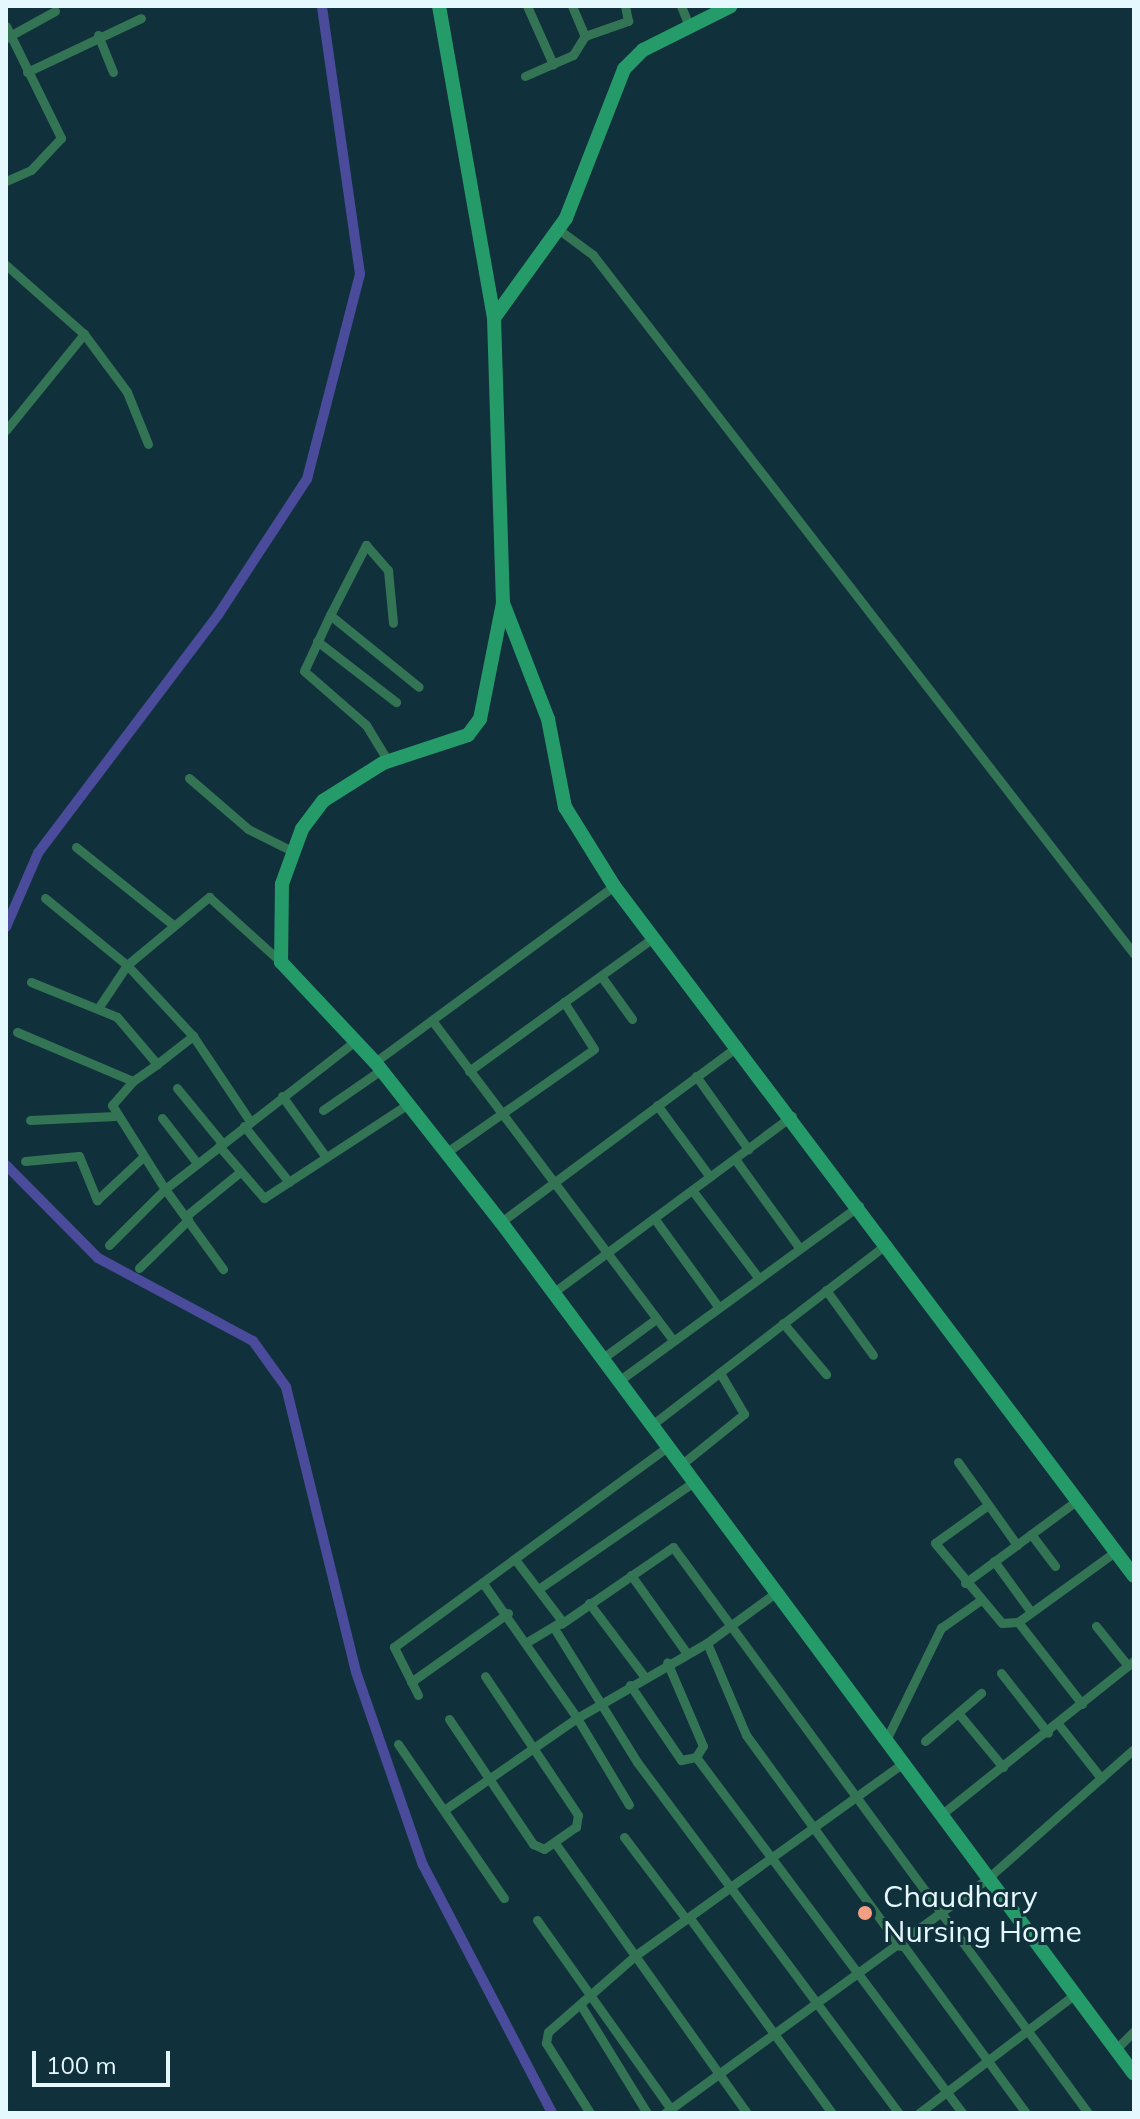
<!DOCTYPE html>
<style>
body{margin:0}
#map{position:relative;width:1140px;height:2119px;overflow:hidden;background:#10313b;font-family:Mulish,sans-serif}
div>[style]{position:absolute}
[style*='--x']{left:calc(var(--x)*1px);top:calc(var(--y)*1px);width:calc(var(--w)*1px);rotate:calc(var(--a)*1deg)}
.canal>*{height:10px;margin:-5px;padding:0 5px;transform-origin:5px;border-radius:5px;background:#4a4b9b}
.street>*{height:9px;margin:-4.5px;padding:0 4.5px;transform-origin:4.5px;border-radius:4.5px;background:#337454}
.secondary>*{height:14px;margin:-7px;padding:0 7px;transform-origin:7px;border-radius:7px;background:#259b69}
.dots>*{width:22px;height:22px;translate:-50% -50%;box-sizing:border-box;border:4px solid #10313b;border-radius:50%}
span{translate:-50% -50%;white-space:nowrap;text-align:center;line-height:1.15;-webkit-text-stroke:6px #10313b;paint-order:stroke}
.poi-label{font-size:30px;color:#e5f8fe}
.left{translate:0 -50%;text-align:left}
.frame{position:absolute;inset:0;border:8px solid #e5f8fe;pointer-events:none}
.scale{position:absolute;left:32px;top:2051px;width:138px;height:36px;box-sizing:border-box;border:4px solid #e5f8fe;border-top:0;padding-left:10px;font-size:24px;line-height:28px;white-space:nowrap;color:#e5f8fe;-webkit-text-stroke:6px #10313b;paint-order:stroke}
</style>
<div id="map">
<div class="canal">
<i style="--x:6;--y:927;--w:81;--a:-66.6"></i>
<i style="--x:38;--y:853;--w:298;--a:-52.9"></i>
<i style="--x:218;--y:615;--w:163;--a:-56.8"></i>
<i style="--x:307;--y:479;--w:212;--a:-75.5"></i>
<i style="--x:360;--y:274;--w:271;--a:-98.1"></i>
<i style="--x:6;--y:1165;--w:131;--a:45.3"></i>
<i style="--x:98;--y:1258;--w:176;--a:28.2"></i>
<i style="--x:253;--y:1341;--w:57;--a:54.3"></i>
<i style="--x:286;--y:1387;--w:293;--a:76.2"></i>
<i style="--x:356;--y:1672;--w:204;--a:70.9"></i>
<i style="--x:423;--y:1865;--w:280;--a:62.5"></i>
</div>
<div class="street">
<i style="--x:527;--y:6;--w:64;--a:65.9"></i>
<i style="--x:572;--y:6;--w:33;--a:67"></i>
<i style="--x:681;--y:6;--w:22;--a:68"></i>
<i style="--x:6;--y:26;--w:125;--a:63.8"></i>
<i style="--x:61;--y:138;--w:44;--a:133.2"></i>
<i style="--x:31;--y:170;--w:27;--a:156"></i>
<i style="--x:98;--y:35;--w:40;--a:68"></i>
<i style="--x:6;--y:38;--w:56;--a:-28.9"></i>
<i style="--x:27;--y:72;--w:126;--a:-25.3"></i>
<i style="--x:525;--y:76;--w:52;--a:-23.6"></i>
<i style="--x:573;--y:55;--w:22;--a:-58"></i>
<i style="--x:585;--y:36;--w:46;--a:-19.2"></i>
<i style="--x:628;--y:21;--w:15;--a:-101"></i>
<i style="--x:558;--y:229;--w:44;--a:36.6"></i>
<i style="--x:593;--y:255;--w:884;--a:52.26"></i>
<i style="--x:6;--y:265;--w:104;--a:41.5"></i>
<i style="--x:84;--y:334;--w:72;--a:53.4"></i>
<i style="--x:127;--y:392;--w:56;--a:68"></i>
<i style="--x:6;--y:430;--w:124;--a:-50.9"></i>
<i style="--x:330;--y:615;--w:79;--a:-62.8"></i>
<i style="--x:366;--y:545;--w:33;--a:49"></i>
<i style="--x:388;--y:570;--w:53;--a:84.6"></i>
<i style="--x:317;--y:641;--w:100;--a:37.7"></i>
<i style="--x:388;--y:761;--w:42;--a:-121.4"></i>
<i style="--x:366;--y:725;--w:82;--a:-138.9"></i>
<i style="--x:304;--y:671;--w:62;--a:-65.1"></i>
<i style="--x:330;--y:615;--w:114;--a:39"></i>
<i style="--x:189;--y:778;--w:78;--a:40.8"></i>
<i style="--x:248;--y:829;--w:51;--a:26.6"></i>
<i style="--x:76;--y:847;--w:123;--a:38.7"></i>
<i style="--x:45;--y:898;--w:106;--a:39.3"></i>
<i style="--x:127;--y:965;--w:107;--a:-39.7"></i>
<i style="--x:209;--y:897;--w:97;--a:42.1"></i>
<i style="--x:601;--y:976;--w:53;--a:54.2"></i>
<i style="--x:31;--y:982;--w:93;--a:22.1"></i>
<i style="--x:117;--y:1017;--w:62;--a:49.6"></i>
<i style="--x:157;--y:1064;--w:46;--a:-37.9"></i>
<i style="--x:193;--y:1036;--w:97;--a:-132.9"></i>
<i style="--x:127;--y:965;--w:50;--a:123.7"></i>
<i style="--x:434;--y:1023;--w:394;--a:53"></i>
<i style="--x:17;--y:1032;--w:126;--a:22.9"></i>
<i style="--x:133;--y:1081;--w:29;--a:-35"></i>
<i style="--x:193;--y:1036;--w:102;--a:56.2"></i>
<i style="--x:375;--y:1062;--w:297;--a:-36.4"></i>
<i style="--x:469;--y:1071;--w:228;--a:-35.9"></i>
<i style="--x:696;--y:1076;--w:90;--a:54.5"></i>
<i style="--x:133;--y:1081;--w:32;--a:131"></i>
<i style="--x:112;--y:1105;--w:99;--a:57.8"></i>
<i style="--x:165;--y:1189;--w:241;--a:-37.9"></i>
<i style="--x:177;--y:1088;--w:71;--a:50.7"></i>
<i style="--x:282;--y:1096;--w:75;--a:54.2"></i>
<i style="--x:657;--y:1105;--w:89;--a:53.6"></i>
<i style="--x:323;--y:1110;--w:70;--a:-34.6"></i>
<i style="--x:162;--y:1118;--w:57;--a:52.1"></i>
<i style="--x:30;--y:1120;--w:85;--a:-2.7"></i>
<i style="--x:244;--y:1126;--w:72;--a:51.2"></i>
<i style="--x:219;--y:1146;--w:69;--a:49.1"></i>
<i style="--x:264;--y:1198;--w:172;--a:-33.1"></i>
<i style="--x:447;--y:1152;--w:179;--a:-35"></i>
<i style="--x:594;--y:1049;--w:56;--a:-122.6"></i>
<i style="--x:735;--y:1159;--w:107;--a:54.1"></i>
<i style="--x:25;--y:1161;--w:54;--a:-5.3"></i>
<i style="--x:79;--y:1156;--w:48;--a:67.8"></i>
<i style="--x:97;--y:1200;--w:63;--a:-43.1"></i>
<i style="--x:692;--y:1190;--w:108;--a:52.9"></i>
<i style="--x:186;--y:1216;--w:68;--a:-39.1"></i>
<i style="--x:654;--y:1218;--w:107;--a:54.1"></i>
<i style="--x:501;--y:1222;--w:295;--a:-36.6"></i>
<i style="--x:109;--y:1245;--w:79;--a:-45"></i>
<i style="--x:165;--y:1189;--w:99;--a:54.1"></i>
<i style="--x:139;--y:1268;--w:69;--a:-44.4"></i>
<i style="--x:826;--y:1290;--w:80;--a:54.1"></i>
<i style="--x:554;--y:1292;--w:296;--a:-36.5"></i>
<i style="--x:783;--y:1323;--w:67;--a:49.9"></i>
<i style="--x:603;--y:1358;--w:66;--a:-36.3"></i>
<i style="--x:620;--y:1380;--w:296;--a:-36.1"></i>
<i style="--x:653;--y:1424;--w:295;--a:-37.6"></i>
<i style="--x:958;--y:1462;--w:102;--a:54.6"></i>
<i style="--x:682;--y:1464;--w:80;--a:-38.9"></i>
<i style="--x:744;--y:1414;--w:48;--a:-120.3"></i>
<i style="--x:988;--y:1505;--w:65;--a:144.4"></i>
<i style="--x:935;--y:1543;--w:104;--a:50.1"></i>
<i style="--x:1002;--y:1623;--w:16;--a:-4"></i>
<i style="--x:1018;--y:1622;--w:121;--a:-35.9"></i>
<i style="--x:1031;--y:1534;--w:40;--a:53"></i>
<i style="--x:994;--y:1561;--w:63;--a:54"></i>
<i style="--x:517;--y:1562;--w:74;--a:52.7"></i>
<i style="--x:562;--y:1621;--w:39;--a:149"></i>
<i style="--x:631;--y:1575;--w:95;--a:54.5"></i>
<i style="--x:965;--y:1583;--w:137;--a:-36.4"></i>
<i style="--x:485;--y:1586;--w:161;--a:55.1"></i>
<i style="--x:577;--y:1718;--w:150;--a:-30"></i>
<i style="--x:707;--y:1643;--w:88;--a:-36.2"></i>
<i style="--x:540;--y:1588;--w:188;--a:-34.6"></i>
<i style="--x:589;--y:1603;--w:91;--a:53"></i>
<i style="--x:1018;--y:1622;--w:104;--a:52"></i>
<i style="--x:561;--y:1624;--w:136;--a:-34.5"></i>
<i style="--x:673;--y:1547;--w:702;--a:53.75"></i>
<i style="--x:1096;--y:1626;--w:51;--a:51.3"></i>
<i style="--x:554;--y:1628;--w:158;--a:58.2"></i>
<i style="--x:637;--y:1762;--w:438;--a:53.3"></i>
<i style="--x:707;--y:1643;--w:100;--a:67"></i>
<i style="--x:746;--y:1735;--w:261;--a:53.9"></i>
<i style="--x:1001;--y:1673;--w:76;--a:51.9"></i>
<i style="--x:411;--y:1682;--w:119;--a:-35.4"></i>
<i style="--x:630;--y:1685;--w:91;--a:55.8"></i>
<i style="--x:681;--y:1760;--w:15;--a:-11"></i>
<i style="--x:696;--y:1757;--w:13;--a:-58"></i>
<i style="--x:703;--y:1746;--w:91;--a:-113.2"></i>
<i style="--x:418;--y:1695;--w:54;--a:-116.6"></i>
<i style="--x:394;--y:1647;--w:341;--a:-36.2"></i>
<i style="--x:959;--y:1714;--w:69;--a:50.3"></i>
<i style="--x:449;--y:1719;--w:151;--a:56.1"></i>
<i style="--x:533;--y:1844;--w:12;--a:24"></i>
<i style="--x:544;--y:1849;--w:39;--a:-35"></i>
<i style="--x:576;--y:1827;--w:12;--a:-81"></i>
<i style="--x:578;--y:1815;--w:167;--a:-123.8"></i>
<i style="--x:1059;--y:1725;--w:68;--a:51.6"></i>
<i style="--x:887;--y:1738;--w:123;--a:-63.9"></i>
<i style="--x:941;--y:1628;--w:45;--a:-35.1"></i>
<i style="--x:925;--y:1741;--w:74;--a:-40.6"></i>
<i style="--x:398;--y:1744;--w:187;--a:55.5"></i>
<i style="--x:696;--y:1757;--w:444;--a:53.2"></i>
<i style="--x:444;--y:1810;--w:162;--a:-34.7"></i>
<i style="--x:577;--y:1718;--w:101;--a:59.1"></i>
<i style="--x:942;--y:1814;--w:246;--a:-38.6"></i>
<i style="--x:624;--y:1837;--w:103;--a:52.9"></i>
<i style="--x:555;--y:1843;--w:331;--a:54.6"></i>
<i style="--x:689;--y:1917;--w:243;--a:53.9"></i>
<i style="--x:537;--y:1920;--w:232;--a:54.7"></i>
<i style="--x:903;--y:1945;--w:208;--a:53.8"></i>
<i style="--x:580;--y:2004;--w:128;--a:58.4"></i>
<i style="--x:1116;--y:2049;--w:25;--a:-45"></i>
<i style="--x:590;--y:2113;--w:83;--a:-122.2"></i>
<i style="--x:546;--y:2043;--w:11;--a:-80"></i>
<i style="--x:548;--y:2032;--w:117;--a:-41.2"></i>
<i style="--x:636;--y:1955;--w:331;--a:-35.7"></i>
<i style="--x:665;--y:2113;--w:399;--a:-36"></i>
<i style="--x:988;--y:1878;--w:195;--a:-41.5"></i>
<i style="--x:919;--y:2113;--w:196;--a:-37.3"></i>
</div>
<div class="secondary">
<i style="--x:439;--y:6;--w:317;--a:80"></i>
<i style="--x:494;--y:318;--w:285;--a:88.2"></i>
<i style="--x:503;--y:603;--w:124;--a:68.8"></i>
<i style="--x:548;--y:719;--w:90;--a:79.1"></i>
<i style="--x:565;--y:807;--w:93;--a:58.2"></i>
<i style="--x:614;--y:886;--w:864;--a:53"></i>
<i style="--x:494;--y:318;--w:123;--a:-54.2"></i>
<i style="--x:566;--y:218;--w:160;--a:-68.7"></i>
<i style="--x:624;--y:69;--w:27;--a:-45"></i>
<i style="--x:643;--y:50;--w:98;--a:-26.6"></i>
<i style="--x:503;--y:603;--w:118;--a:101.2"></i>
<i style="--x:480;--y:719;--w:20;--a:127"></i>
<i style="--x:468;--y:735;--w:89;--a:161.8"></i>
<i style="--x:383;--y:763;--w:71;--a:147.7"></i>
<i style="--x:323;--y:801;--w:35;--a:127"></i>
<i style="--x:302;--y:829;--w:59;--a:110"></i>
<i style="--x:282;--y:884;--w:78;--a:90.7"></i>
<i style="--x:281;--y:962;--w:137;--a:46.8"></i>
<i style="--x:375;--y:1062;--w:204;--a:51.8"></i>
<i style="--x:501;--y:1222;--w:1061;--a:53.39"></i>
</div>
<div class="dots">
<i style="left:865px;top:1913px;background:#f39f83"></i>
</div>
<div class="poi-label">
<span class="left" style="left:883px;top:1913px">Chaudhary<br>Nursing Home</span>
</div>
<div class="frame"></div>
<div class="scale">100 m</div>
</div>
